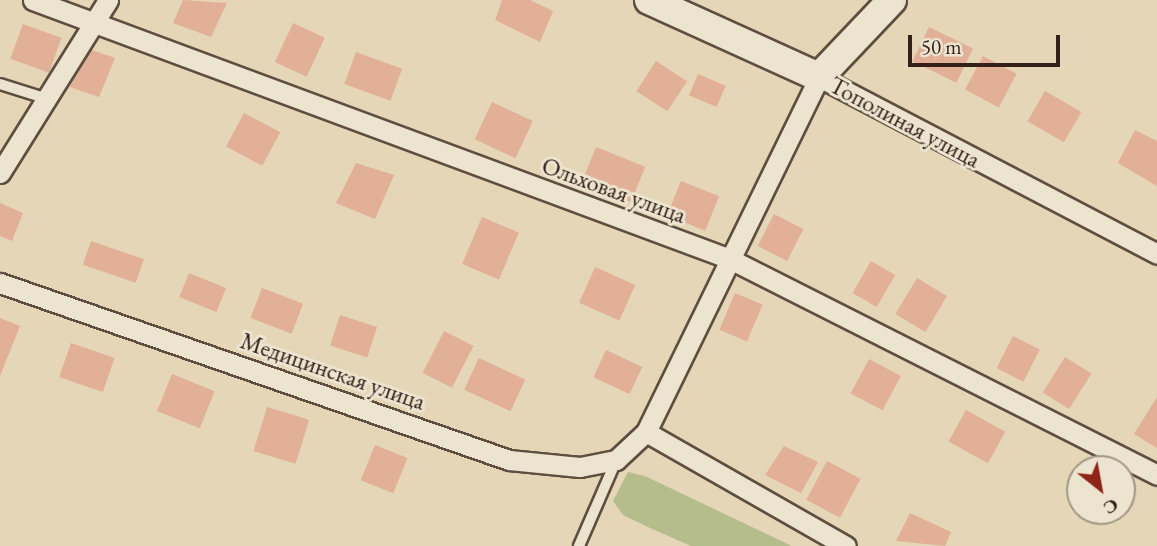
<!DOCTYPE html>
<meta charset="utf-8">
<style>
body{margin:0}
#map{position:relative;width:1157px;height:546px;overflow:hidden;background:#e4d6b6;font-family:"EB Garamond",serif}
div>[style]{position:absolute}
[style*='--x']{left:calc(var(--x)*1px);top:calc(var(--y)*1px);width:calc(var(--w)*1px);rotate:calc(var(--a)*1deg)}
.green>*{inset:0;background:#b6bd8c}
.building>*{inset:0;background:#e2af97;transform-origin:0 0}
.roads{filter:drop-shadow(2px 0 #5f4e40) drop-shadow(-2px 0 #5f4e40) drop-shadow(0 2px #5f4e40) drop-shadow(0 -2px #5f4e40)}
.lane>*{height:10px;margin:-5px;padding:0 5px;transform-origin:5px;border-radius:5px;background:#ede4d0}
.street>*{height:19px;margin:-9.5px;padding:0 9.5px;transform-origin:9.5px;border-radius:9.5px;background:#ede4d0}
.secondary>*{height:28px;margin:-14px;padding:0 14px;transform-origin:14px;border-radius:14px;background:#ede4d0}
span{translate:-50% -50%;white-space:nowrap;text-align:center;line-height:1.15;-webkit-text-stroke:6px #ede4d0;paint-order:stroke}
.street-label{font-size:24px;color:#332019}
.north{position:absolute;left:1066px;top:455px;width:70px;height:70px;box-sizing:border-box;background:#ede4d0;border:2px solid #a39687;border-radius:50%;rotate:149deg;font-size:19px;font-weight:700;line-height:28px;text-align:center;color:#332019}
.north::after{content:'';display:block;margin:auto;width:24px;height:32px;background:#8f2418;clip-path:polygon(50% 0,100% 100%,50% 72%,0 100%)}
.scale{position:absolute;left:908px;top:35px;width:152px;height:32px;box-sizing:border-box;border:4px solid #332019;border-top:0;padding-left:9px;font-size:21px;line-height:24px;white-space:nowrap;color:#332019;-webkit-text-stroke:5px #ede4d0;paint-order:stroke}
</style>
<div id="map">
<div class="green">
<i style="clip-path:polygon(628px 472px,645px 476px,792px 546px,691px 546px,650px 528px,623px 515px,613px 501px)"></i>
</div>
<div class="building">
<i style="clip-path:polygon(183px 0,227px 3px,211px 37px,173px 23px)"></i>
<i style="clip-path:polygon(502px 0,530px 0,553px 11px,540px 42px,495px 20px)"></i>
<i style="left:293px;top:23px;width:35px;height:43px;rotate:25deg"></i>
<i style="left:23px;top:24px;width:41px;height:37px;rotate:20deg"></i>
<i style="left:929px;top:27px;width:49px;height:38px;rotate:26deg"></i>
<i style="clip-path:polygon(89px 49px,115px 58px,99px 97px,70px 87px)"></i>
<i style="left:356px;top:52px;width:49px;height:34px;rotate:20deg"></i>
<i style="left:983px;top:56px;width:38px;height:38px;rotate:28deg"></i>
<i style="left:656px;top:61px;width:37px;height:36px;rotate:33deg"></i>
<i style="left:698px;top:74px;width:30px;height:23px;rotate:23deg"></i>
<i style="left:1045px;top:91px;width:42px;height:35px;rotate:30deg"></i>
<i style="left:492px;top:102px;width:45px;height:41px;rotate:25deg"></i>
<i style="left:244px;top:113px;width:41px;height:38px;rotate:28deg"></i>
<i style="clip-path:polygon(1135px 130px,1157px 141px,1157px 186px,1118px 163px)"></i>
<i style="left:596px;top:147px;width:53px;height:38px;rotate:22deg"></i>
<i style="clip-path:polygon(356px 163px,394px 175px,375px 219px,336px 203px)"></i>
<i style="left:681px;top:181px;width:41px;height:37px;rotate:22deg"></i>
<i style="clip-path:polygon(0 203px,23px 213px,12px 241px,0 236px)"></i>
<i style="left:774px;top:214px;width:33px;height:36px;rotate:27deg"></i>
<i style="left:482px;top:217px;width:40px;height:51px;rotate:23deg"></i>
<i style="left:91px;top:241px;width:56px;height:25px;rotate:19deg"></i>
<i style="left:871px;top:261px;width:28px;height:37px;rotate:30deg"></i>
<i style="left:595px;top:267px;width:44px;height:39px;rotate:24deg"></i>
<i style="left:189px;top:273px;width:40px;height:26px;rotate:22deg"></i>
<i style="left:917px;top:278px;width:35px;height:42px;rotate:31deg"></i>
<i style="left:262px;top:288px;width:44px;height:32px;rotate:21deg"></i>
<i style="left:735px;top:293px;width:30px;height:40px;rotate:23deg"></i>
<i style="left:340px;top:315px;width:39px;height:32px;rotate:18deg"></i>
<i style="clip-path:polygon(0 318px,20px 326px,0 376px)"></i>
<i style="left:444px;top:331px;width:33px;height:47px;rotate:27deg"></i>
<i style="left:1013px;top:336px;width:30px;height:36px;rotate:27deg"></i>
<i style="left:71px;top:343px;width:46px;height:36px;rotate:19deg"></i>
<i style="left:606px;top:350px;width:40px;height:30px;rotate:25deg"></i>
<i style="left:1065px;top:357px;width:31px;height:42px;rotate:32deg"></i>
<i style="left:479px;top:358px;width:51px;height:35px;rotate:25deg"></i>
<i style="left:869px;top:359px;width:36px;height:39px;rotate:28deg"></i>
<i style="left:172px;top:374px;width:46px;height:40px;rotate:22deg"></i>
<i style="clip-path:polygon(1157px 397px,1157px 448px,1134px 434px)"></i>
<i style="left:267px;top:407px;width:44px;height:46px;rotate:17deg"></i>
<i style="left:966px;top:410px;width:45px;height:36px;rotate:29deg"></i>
<i style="left:375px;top:445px;width:35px;height:38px;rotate:22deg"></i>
<i style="clip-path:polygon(784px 446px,818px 462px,801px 493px,765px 475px)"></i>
<i style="left:827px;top:461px;width:38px;height:44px;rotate:28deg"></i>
<i style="clip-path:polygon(1086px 511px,1116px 511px,1108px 524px)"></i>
<i style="clip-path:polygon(910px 513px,951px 532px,945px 546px,896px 541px)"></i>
</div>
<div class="roads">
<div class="lane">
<i style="--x:0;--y:84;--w:50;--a:17.4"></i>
<i style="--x:579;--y:546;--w:93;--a:-66.5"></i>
</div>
<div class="street">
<i style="--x:33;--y:0;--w:744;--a:20.38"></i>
<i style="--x:730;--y:259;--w:479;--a:26.8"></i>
<i style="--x:0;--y:173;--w:204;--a:-58"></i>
<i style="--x:0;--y:283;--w:539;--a:19.17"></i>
<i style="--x:509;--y:460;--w:71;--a:5.6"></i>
<i style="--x:580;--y:467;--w:37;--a:-11"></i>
<i style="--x:616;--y:460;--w:41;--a:-43"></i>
<i style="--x:646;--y:432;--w:395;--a:-64"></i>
<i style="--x:819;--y:77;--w:382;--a:27.6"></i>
<i style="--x:646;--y:432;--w:230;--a:29.7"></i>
</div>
<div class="secondary">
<i style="--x:649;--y:0;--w:187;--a:24.4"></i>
<i style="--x:819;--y:77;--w:106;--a:-46.5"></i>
</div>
</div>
<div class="street-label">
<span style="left:905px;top:122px;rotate:28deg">Тополиная улица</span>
<span style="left:614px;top:190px;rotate:20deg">Ольховая улица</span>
<span style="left:333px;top:371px;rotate:19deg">Медицинская улица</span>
</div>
<div class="north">С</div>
<div class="scale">50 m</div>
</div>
